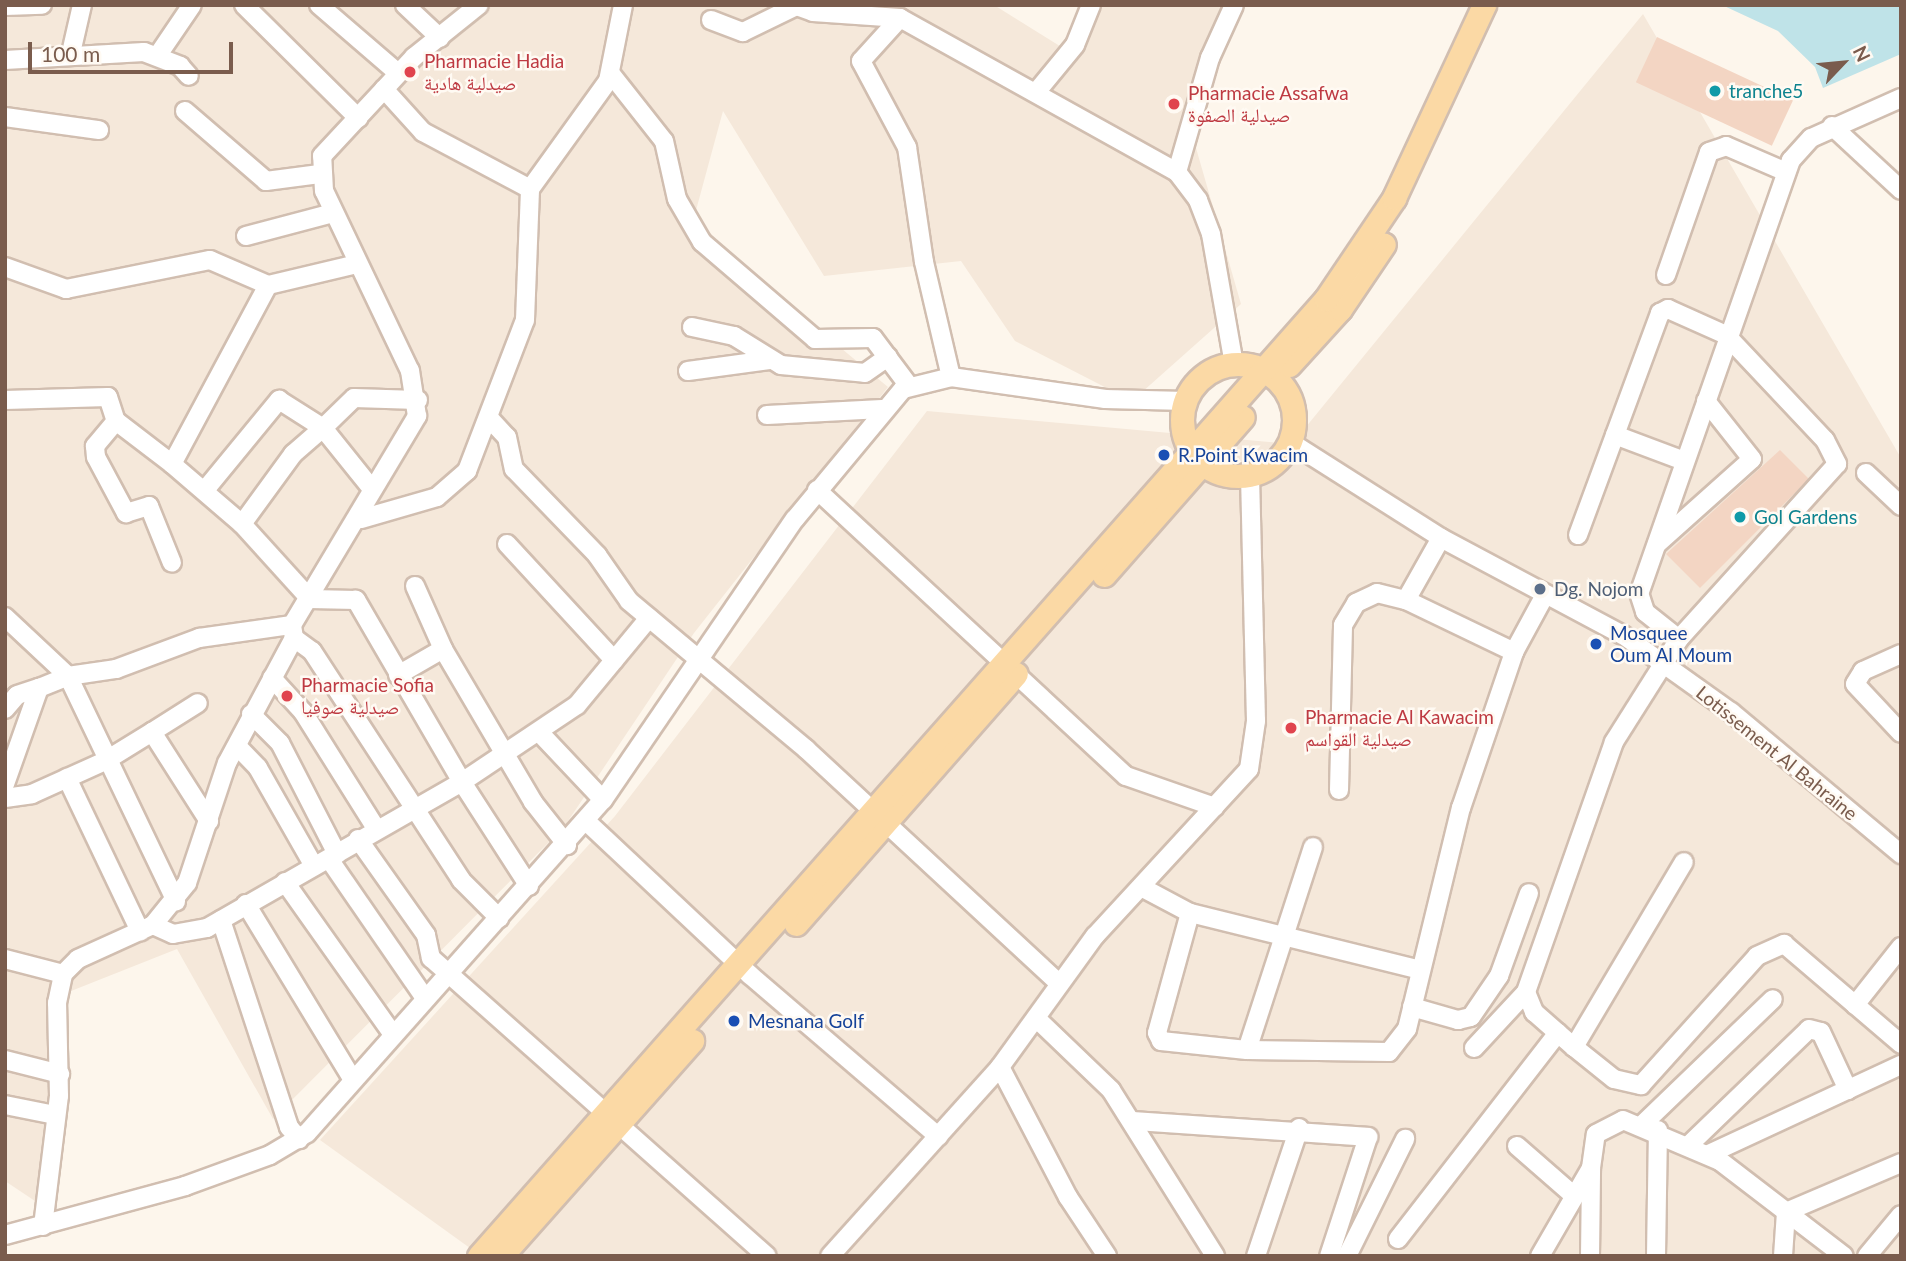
<!DOCTYPE html>
<meta charset="utf-8">
<style>
body{margin:0}
#map{position:relative;width:1906px;height:1261px;overflow:hidden;background:#fdf6ec;font-family:Lato,"Noto Naskh Arabic",sans-serif}
div>[style]{position:absolute}
[style*='--x']{left:calc(var(--x)*1px);top:calc(var(--y)*1px);width:calc(var(--w)*1px);rotate:calc(var(--a)*1deg)}
.residential>*{inset:0;background:#f5e8da}
.water>*{inset:0;background:#bfe3e8}
.building>*{inset:0;background:#f3d5c3;transform-origin:0 0}
.roads{filter:drop-shadow(2px 0 #d1beb0) drop-shadow(-2px 0 #d1beb0) drop-shadow(0 2px #d1beb0) drop-shadow(0 -2px #d1beb0)}
.minor>*{height:18px;margin:-9px;padding:0 9px;transform-origin:9px;border-radius:9px;background:#fff}
.major>*{height:23px;margin:-11.5px;padding:0 11.5px;transform-origin:11.5px;border-radius:11.5px;background:#fbd9a5}
.major>.ring{margin:-11.5px;padding:0;box-sizing:content-box;background:none;border:23px solid #fbd9a5;border-radius:50%}
.dots>*{width:19px;height:19px;translate:-50% -50%;box-sizing:border-box;border:4px solid #fffaf3;border-radius:50%}
span{translate:-50% -50%;white-space:nowrap;text-align:center;line-height:1.15;-webkit-text-stroke:5px #fffaf3;paint-order:stroke}
.health-label{font-size:19px;color:#be3a42}
.left{translate:0 -50%;text-align:left}
.culture-label{font-size:19px;color:#0d838f}
.transit-label{font-size:19px;color:#164399}
.service-label{font-size:19px;color:#4e5e75}
.street-label{font-size:19px;color:#7a5c4d}
.frame{position:absolute;inset:0;border:7px solid #7a5c4d;pointer-events:none}
.north{position:absolute;left:1808px;top:28px;width:70px;height:70px;-webkit-text-stroke:5px #fffaf3;paint-order:stroke;rotate:64deg;font-size:19px;font-weight:700;line-height:28px;text-align:center;color:#7a5c4d}
.north::after{content:'';display:block;margin:auto;width:24px;height:32px;background:#7a5c4d;clip-path:polygon(50% 0,100% 100%,50% 72%,0 100%)}
.scale{position:absolute;left:28px;top:42px;width:205px;height:32px;box-sizing:border-box;border:4px solid #7a5c4d;border-top:0;padding-left:9px;font-size:21px;line-height:24px;white-space:nowrap;color:#7a5c4d;-webkit-text-stroke:5px #fffaf3;paint-order:stroke}
</style>
<div id="map">
<div class="residential">
<i style="clip-path:polygon(5px 5px,994px 5px,1063px 48px,1085px 5px,1228px 5px,1196px 148px,1241px 304px,1132px 401px,1015px 341px,961px 261px,824px 276px,723px 111px,692px 225px,888px 387px,694px 633px,564px 827px,273px 1119px,177px 949px,66px 993px,56px 1215px,5px 1181px)"></i>
<i style="clip-path:polygon(1643px 14px,1901px 458px,1901px 1256px,481px 1256px,320px 1140px,615px 816px,927px 411px,1292px 444px)"></i>
</div>
<div class="water">
<i style="clip-path:polygon(1722px 5px,1901px 5px,1901px 54px,1823px 88px,1815px 67px,1778px 31px)"></i>
</div>
<div class="building">
<i style="left:1657px;top:37px;width:150px;height:50px;rotate:25deg"></i>
<i style="clip-path:polygon(1780px 450px,1809px 479px,1700px 588px,1666px 554px)"></i>
</div>
<div class="roads">
<div class="minor">
<i style="--x:244;--y:5;--w:161;--a:44.7"></i>
<i style="--x:319;--y:5;--w:104;--a:40.7"></i>
<i style="--x:405;--y:5;--w:48;--a:43.3"></i>
<i style="--x:794;--y:5;--w:20;--a:20"></i>
<i style="--x:813;--y:12;--w:87;--a:3.9"></i>
<i style="--x:900;--y:18;--w:317;--a:29.1"></i>
<i style="--x:1177;--y:172;--w:35;--a:53"></i>
<i style="--x:1198;--y:200;--w:36;--a:69"></i>
<i style="--x:1211;--y:234;--w:132;--a:80"></i>
<i style="--x:5;--y:6;--w:37;--a:-2"></i>
<i style="--x:900;--y:18;--w:58;--a:132.2"></i>
<i style="--x:861;--y:61;--w:98;--a:61.9"></i>
<i style="--x:907;--y:147;--w:116;--a:81.6"></i>
<i style="--x:924;--y:262;--w:118;--a:76.8"></i>
<i style="--x:711;--y:20;--w:34;--a:21"></i>
<i style="--x:743;--y:32;--w:59;--a:-26.1"></i>
<i style="--x:71;--y:53;--w:49;--a:-77.1"></i>
<i style="--x:158;--y:55;--w:60;--a:-55.8"></i>
<i style="--x:5;--y:60;--w:139;--a:-3.3"></i>
<i style="--x:144;--y:52;--w:39;--a:21"></i>
<i style="--x:180;--y:66;--w:13;--a:48"></i>
<i style="--x:611;--y:74;--w:85;--a:51.7"></i>
<i style="--x:664;--y:141;--w:59;--a:77.4"></i>
<i style="--x:677;--y:199;--w:50;--a:59.8"></i>
<i style="--x:702;--y:242;--w:149;--a:40.6"></i>
<i style="--x:815;--y:339;--w:58;--a:-1"></i>
<i style="--x:873;--y:338;--w:60;--a:53.1"></i>
<i style="--x:384;--y:89;--w:58;--a:47.8"></i>
<i style="--x:423;--y:132;--w:121;--a:28"></i>
<i style="--x:1038;--y:90;--w:58;--a:-50.6"></i>
<i style="--x:1075;--y:45;--w:43;--a:-68.2"></i>
<i style="--x:1901;--y:98;--w:98;--a:156"></i>
<i style="--x:1811;--y:138;--w:30;--a:132"></i>
<i style="--x:1791;--y:160;--w:459;--a:109.3"></i>
<i style="--x:1639;--y:593;--w:20;--a:72"></i>
<i style="--x:1645;--y:612;--w:43;--a:38.5"></i>
<i style="--x:1679;--y:639;--w:122;--a:122.3"></i>
<i style="--x:1614;--y:742;--w:265;--a:109.4"></i>
<i style="--x:1526;--y:992;--w:22;--a:68"></i>
<i style="--x:1534;--y:1012;--w:53;--a:41.2"></i>
<i style="--x:1574;--y:1047;--w:51;--a:38.7"></i>
<i style="--x:1614;--y:1079;--w:28;--a:13"></i>
<i style="--x:1641;--y:1085;--w:173;--a:-48"></i>
<i style="--x:1757;--y:956;--w:30;--a:-24"></i>
<i style="--x:1784;--y:944;--w:154;--a:40.5"></i>
<i style="--x:185;--y:111;--w:107;--a:40.8"></i>
<i style="--x:266;--y:181;--w:54;--a:-7.4"></i>
<i style="--x:5;--y:117;--w:95;--a:7.9"></i>
<i style="--x:1832;--y:126;--w:94;--a:42.8"></i>
<i style="--x:1177;--y:172;--w:119;--a:-73.9"></i>
<i style="--x:1210;--y:58;--w:58;--a:-65.6"></i>
<i style="--x:246;--y:236;--w:90;--a:-14.8"></i>
<i style="--x:357;--y:264;--w:91;--a:166.7"></i>
<i style="--x:268;--y:285;--w:203;--a:118.2"></i>
<i style="--x:172;--y:464;--w:92;--a:40.6"></i>
<i style="--x:242;--y:524;--w:87;--a:-53.9"></i>
<i style="--x:293;--y:454;--w:40;--a:-41"></i>
<i style="--x:323;--y:428;--w:78;--a:51.2"></i>
<i style="--x:5;--y:267;--w:65;--a:19.8"></i>
<i style="--x:66;--y:289;--w:147;--a:-11.4"></i>
<i style="--x:210;--y:260;--w:63;--a:23.3"></i>
<i style="--x:1666;--y:275;--w:130;--a:-70.7"></i>
<i style="--x:1709;--y:152;--w:18;--a:-19"></i>
<i style="--x:1726;--y:146;--w:65;--a:23.4"></i>
<i style="--x:692;--y:327;--w:43;--a:12.1"></i>
<i style="--x:734;--y:336;--w:55;--a:31.7"></i>
<i style="--x:781;--y:365;--w:84;--a:5.4"></i>
<i style="--x:865;--y:373;--w:28;--a:-35"></i>
<i style="--x:688;--y:371;--w:82;--a:-7.7"></i>
<i style="--x:5;--y:400;--w:103;--a:-1.7"></i>
<i style="--x:108;--y:397;--w:25;--a:72"></i>
<i style="--x:116;--y:421;--w:71;--a:37.5"></i>
<i style="--x:767;--y:415;--w:115;--a:-3"></i>
<i style="--x:489;--y:418;--w:26;--a:47"></i>
<i style="--x:507;--y:437;--w:33;--a:78"></i>
<i style="--x:514;--y:469;--w:120;--a:46"></i>
<i style="--x:597;--y:555;--w:56;--a:55.2"></i>
<i style="--x:629;--y:601;--w:231;--a:39.9"></i>
<i style="--x:806;--y:749;--w:343;--a:42.8"></i>
<i style="--x:116;--y:421;--w:33;--a:130"></i>
<i style="--x:95;--y:446;--w:11;--a:85"></i>
<i style="--x:96;--y:457;--w:64;--a:61.8"></i>
<i style="--x:126;--y:513;--w:24;--a:-17"></i>
<i style="--x:149;--y:506;--w:61;--a:68"></i>
<i style="--x:1615;--y:435;--w:74;--a:20.6"></i>
<i style="--x:1290;--y:442;--w:179;--a:32.4"></i>
<i style="--x:1441;--y:538;--w:206;--a:28.1"></i>
<i style="--x:1623;--y:635;--w:133;--a:35.5"></i>
<i style="--x:1731;--y:712;--w:222;--a:39.9"></i>
<i style="--x:1866;--y:473;--w:48;--a:43.3"></i>
<i style="--x:205;--y:490;--w:117;--a:-50.6"></i>
<i style="--x:279;--y:400;--w:52;--a:32.5"></i>
<i style="--x:323;--y:428;--w:43;--a:-44.1"></i>
<i style="--x:354;--y:398;--w:64;--a:1.8"></i>
<i style="--x:817;--y:490;--w:421;--a:42.8"></i>
<i style="--x:1126;--y:776;--w:94;--a:19.2"></i>
<i style="--x:361;--y:519;--w:79;--a:-16.1"></i>
<i style="--x:437;--y:497;--w:40;--a:-41"></i>
<i style="--x:467;--y:471;--w:162;--a:-69"></i>
<i style="--x:525;--y:320;--w:131;--a:-87.8"></i>
<i style="--x:530;--y:189;--w:133;--a:-54.2"></i>
<i style="--x:608;--y:81;--w:77;--a:-78.8"></i>
<i style="--x:1578;--y:535;--w:237;--a:-69.7"></i>
<i style="--x:1660;--y:313;--w:9;--a:-27"></i>
<i style="--x:1668;--y:309;--w:64;--a:24.1"></i>
<i style="--x:1726;--y:335;--w:144;--a:46.7"></i>
<i style="--x:1825;--y:440;--w:27;--a:63"></i>
<i style="--x:1837;--y:464;--w:236;--a:132.1"></i>
<i style="--x:507;--y:544;--w:158;--a:47.3"></i>
<i style="--x:1657;--y:544;--w:127;--a:-41.8"></i>
<i style="--x:1752;--y:459;--w:74;--a:-128.4"></i>
<i style="--x:415;--y:586;--w:69;--a:66"></i>
<i style="--x:443;--y:649;--w:178;--a:59.5"></i>
<i style="--x:533;--y:802;--w:55;--a:51.7"></i>
<i style="--x:1406;--y:600;--w:71;--a:-60.6"></i>
<i style="--x:5;--y:617;--w:86;--a:43.1"></i>
<i style="--x:68;--y:676;--w:49;--a:-8.3"></i>
<i style="--x:116;--y:669;--w:89;--a:-20.5"></i>
<i style="--x:199;--y:638;--w:94;--a:-8"></i>
<i style="--x:294;--y:638;--w:22;--a:36"></i>
<i style="--x:312;--y:651;--w:273;--a:56.9"></i>
<i style="--x:461;--y:880;--w:54;--a:45"></i>
<i style="--x:1901;--y:654;--w:42;--a:155.9"></i>
<i style="--x:1863;--y:671;--w:15;--a:122"></i>
<i style="--x:1855;--y:684;--w:67;--a:46.8"></i>
<i style="--x:398;--y:675;--w:52;--a:-30"></i>
<i style="--x:272;--y:678;--w:46;--a:47.6"></i>
<i style="--x:303;--y:712;--w:139;--a:57.9"></i>
<i style="--x:5;--y:709;--w:18;--a:-49"></i>
<i style="--x:17;--y:695;--w:23;--a:-18"></i>
<i style="--x:251;--y:714;--w:41;--a:45"></i>
<i style="--x:280;--y:743;--w:125;--a:62.8"></i>
<i style="--x:152;--y:732;--w:54;--a:-32.2"></i>
<i style="--x:539;--y:732;--w:93;--a:46.7"></i>
<i style="--x:237;--y:746;--w:30;--a:46"></i>
<i style="--x:258;--y:768;--w:113;--a:60.3"></i>
<i style="--x:67;--y:778;--w:170;--a:64.5"></i>
<i style="--x:5;--y:784;--w:102;--a:-70.5"></i>
<i style="--x:39;--y:688;--w:31;--a:-22"></i>
<i style="--x:68;--y:676;--w:250;--a:64.4"></i>
<i style="--x:1339;--y:790;--w:165;--a:-88.6"></i>
<i style="--x:1343;--y:625;--w:26;--a:-59"></i>
<i style="--x:1356;--y:603;--w:23;--a:-25"></i>
<i style="--x:1377;--y:593;--w:30;--a:14"></i>
<i style="--x:1406;--y:600;--w:120;--a:25.7"></i>
<i style="--x:5;--y:798;--w:27;--a:-8"></i>
<i style="--x:32;--y:794;--w:80;--a:-24.3"></i>
<i style="--x:105;--y:761;--w:55;--a:-31.7"></i>
<i style="--x:152;--y:732;--w:106;--a:57.4"></i>
<i style="--x:586;--y:821;--w:225;--a:43.2"></i>
<i style="--x:750;--y:975;--w:248;--a:40.6"></i>
<i style="--x:358;--y:839;--w:118;--a:54.7"></i>
<i style="--x:426;--y:935;--w:24;--a:78"></i>
<i style="--x:431;--y:958;--w:449;--a:41.6"></i>
<i style="--x:1313;--y:847;--w:213;--a:108"></i>
<i style="--x:1247;--y:1050;--w:142;--a:0.8"></i>
<i style="--x:1389;--y:1052;--w:29;--a:-52"></i>
<i style="--x:1407;--y:1029;--w:228;--a:-76.3"></i>
<i style="--x:1461;--y:808;--w:165;--a:-71.2"></i>
<i style="--x:1514;--y:652;--w:65;--a:-61.5"></i>
<i style="--x:329;--y:859;--w:169;--a:55.4"></i>
<i style="--x:285;--y:882;--w:185;--a:54.7"></i>
<i style="--x:529;--y:886;--w:124;--a:-122.8"></i>
<i style="--x:462;--y:782;--w:138;--a:-33.8"></i>
<i style="--x:577;--y:705;--w:113;--a:-50.4"></i>
<i style="--x:1143;--y:888;--w:53;--a:28"></i>
<i style="--x:1190;--y:913;--w:124;--a:105.4"></i>
<i style="--x:1157;--y:1033;--w:9;--a:63"></i>
<i style="--x:1161;--y:1041;--w:86;--a:6"></i>
<i style="--x:246;--y:904;--w:204;--a:58.7"></i>
<i style="--x:1190;--y:913;--w:237;--a:13.9"></i>
<i style="--x:221;--y:920;--w:218;--a:71.8"></i>
<i style="--x:289;--y:1127;--w:16;--a:50"></i>
<i style="--x:153;--y:925;--w:22;--a:24"></i>
<i style="--x:173;--y:934;--w:35;--a:-10"></i>
<i style="--x:207;--y:928;--w:294;--a:-29.8"></i>
<i style="--x:462;--y:782;--w:211;--a:-120.2"></i>
<i style="--x:356;--y:600;--w:46;--a:-178.8"></i>
<i style="--x:310;--y:599;--w:101;--a:-132.2"></i>
<i style="--x:5;--y:959;--w:60;--a:14.5"></i>
<i style="--x:1855;--y:1005;--w:74;--a:-51.6"></i>
<i style="--x:1412;--y:1007;--w:48;--a:15.8"></i>
<i style="--x:1458;--y:1020;--w:13;--a:-13"></i>
<i style="--x:1471;--y:1017;--w:50;--a:-55.7"></i>
<i style="--x:1499;--y:976;--w:88;--a:-70.1"></i>
<i style="--x:1036;--y:1018;--w:104;--a:43.8"></i>
<i style="--x:1111;--y:1090;--w:196;--a:57.9"></i>
<i style="--x:1574;--y:1047;--w:215;--a:-59.3"></i>
<i style="--x:1474;--y:1048;--w:76;--a:-47.1"></i>
<i style="--x:5;--y:1060;--w:57;--a:14.3"></i>
<i style="--x:1000;--y:1067;--w:147;--a:62.4"></i>
<i style="--x:1068;--y:1197;--w:71;--a:56.5"></i>
<i style="--x:5;--y:1105;--w:51;--a:11.3"></i>
<i style="--x:1134;--y:1121;--w:235;--a:3.9"></i>
<i style="--x:1368;--y:1137;--w:125;--a:108.1"></i>
<i style="--x:1643;--y:1124;--w:180;--a:-43.9"></i>
<i style="--x:1690;--y:1144;--w:165;--a:-44"></i>
<i style="--x:1809;--y:1029;--w:12;--a:14"></i>
<i style="--x:1821;--y:1032;--w:64;--a:65"></i>
<i style="--x:1517;--y:1146;--w:73;--a:41.1"></i>
<i style="--x:1709;--y:1154;--w:212;--a:-24.9"></i>
<i style="--x:43;--y:1226;--w:131;--a:-83"></i>
<i style="--x:59;--y:1096;--w:93;--a:-91.2"></i>
<i style="--x:57;--y:1003;--w:30;--a:-78"></i>
<i style="--x:63;--y:974;--w:21;--a:-45"></i>
<i style="--x:78;--y:959;--w:82;--a:-24.4"></i>
<i style="--x:153;--y:925;--w:54;--a:-51"></i>
<i style="--x:187;--y:883;--w:126;--a:-71.6"></i>
<i style="--x:227;--y:763;--w:142;--a:-61.8"></i>
<i style="--x:294;--y:638;--w:13;--a:-99"></i>
<i style="--x:292;--y:625;--w:244;--a:-59.1"></i>
<i style="--x:417;--y:416;--w:46;--a:-98.8"></i>
<i style="--x:410;--y:371;--w:199;--a:-115.5"></i>
<i style="--x:324;--y:191;--w:35;--a:-93"></i>
<i style="--x:322;--y:156;--w:135;--a:-47.1"></i>
<i style="--x:414;--y:57;--w:83;--a:-38.7"></i>
<i style="--x:5;--y:1235;--w:187;--a:-15.2"></i>
<i style="--x:185;--y:1186;--w:90;--a:-20"></i>
<i style="--x:270;--y:1155;--w:43;--a:-30.7"></i>
<i style="--x:307;--y:1133;--w:446;--a:-48.4"></i>
<i style="--x:603;--y:800;--w:340;--a:-55.7"></i>
<i style="--x:795;--y:519;--w:169;--a:-50.3"></i>
<i style="--x:903;--y:389;--w:49;--a:-14"></i>
<i style="--x:951;--y:377;--w:156;--a:8.1"></i>
<i style="--x:1105;--y:399;--w:81;--a:1.4"></i>
<i style="--x:1398;--y:1239;--w:261;--a:-52.2"></i>
<i style="--x:830;--y:1256;--w:254;--a:-48"></i>
<i style="--x:1000;--y:1067;--w:162;--a:-54.1"></i>
<i style="--x:1095;--y:936;--w:227;--a:-47.3"></i>
<i style="--x:1249;--y:769;--w:49;--a:-81.7"></i>
<i style="--x:1256;--y:721;--w:246;--a:-91.4"></i>
<i style="--x:1256;--y:1256;--w:135;--a:-71.4"></i>
<i style="--x:1347;--y:1256;--w:131;--a:-63.6"></i>
<i style="--x:1540;--y:1256;--w:102;--a:-59.9"></i>
<i style="--x:1591;--y:1168;--w:34;--a:-82"></i>
<i style="--x:1596;--y:1134;--w:30;--a:-27"></i>
<i style="--x:1623;--y:1120;--w:105;--a:22.9"></i>
<i style="--x:1720;--y:1161;--w:156;--a:37.5"></i>
<i style="--x:1590;--y:1256;--w:88;--a:-89.3"></i>
<i style="--x:1656;--y:1256;--w:126;--a:-89.1"></i>
<i style="--x:1783;--y:1256;--w:44;--a:-86.1"></i>
<i style="--x:1786;--y:1212;--w:125;--a:-23.1"></i>
<i style="--x:1867;--y:1256;--w:53;--a:-50.3"></i>
</div>
<div class="major">
<i class="ring" style="left:1182px;top:364px;width:89px;height:89px"></i>
<i style="--x:1289;--y:365;--w:76;--a:-47.7"></i>
<i style="--x:1340;--y:309;--w:78;--a:-55.9"></i>
<i style="--x:1104;--y:575;--w:210;--a:-48.7"></i>
<i style="--x:796;--y:924;--w:333;--a:-48.7"></i>
<i style="--x:479;--y:1256;--w:1278;--a:-48.49"></i>
<i style="--x:1326;--y:299;--w:122;--a:-56"></i>
<i style="--x:1394;--y:198;--w:213;--a:-65"></i>
<i style="--x:501;--y:1256;--w:288;--a:-48.4"></i>
</div>
</div>
<div class="dots">
<i style="left:410px;top:72px;background:#e0444e"></i>
<i style="left:1715px;top:91px;background:#0f9aa8"></i>
<i style="left:1174px;top:104px;background:#e0444e"></i>
<i style="left:1164px;top:455px;background:#1a4fb4"></i>
<i style="left:1740px;top:517px;background:#0f9aa8"></i>
<i style="left:1540px;top:589px;background:#5c6f8a"></i>
<i style="left:1596px;top:644px;background:#1a4fb4"></i>
<i style="left:287px;top:696px;background:#e0444e"></i>
<i style="left:1291px;top:728px;background:#e0444e"></i>
<i style="left:734px;top:1021px;background:#1a4fb4"></i>
</div>
<div class="health-label">
<span class="left" style="left:424px;top:72px">Pharmacie Hadia<br>صيدلية هادية</span>
<span class="left" style="left:1188px;top:104px">Pharmacie Assafwa<br>صيدلية الصفوة</span>
<span class="left" style="left:301px;top:696px">Pharmacie Sofia<br>صيدلية صوفيا</span>
<span class="left" style="left:1305px;top:728px">Pharmacie Al Kawacim<br>صيدلية القواسم</span>
</div>
<div class="culture-label">
<span class="left" style="left:1729px;top:91px">tranche5</span>
<span class="left" style="left:1754px;top:517px">Gol Gardens</span>
</div>
<div class="transit-label">
<span class="left" style="left:1178px;top:455px">R.Point Kwacim</span>
<span class="left" style="left:1610px;top:644px">Mosquee<br>Oum Al Moum</span>
<span class="left" style="left:748px;top:1021px">Mesnana Golf</span>
</div>
<div class="service-label">
<span class="left" style="left:1554px;top:589px">Dg. Nojom</span>
</div>
<div class="street-label">
<span style="left:1777px;top:753px;rotate:39deg">Lotissement Al Bahraine</span>
</div>
<div class="frame"></div>
<div class="north">N</div>
<div class="scale">100 m</div>
</div>
